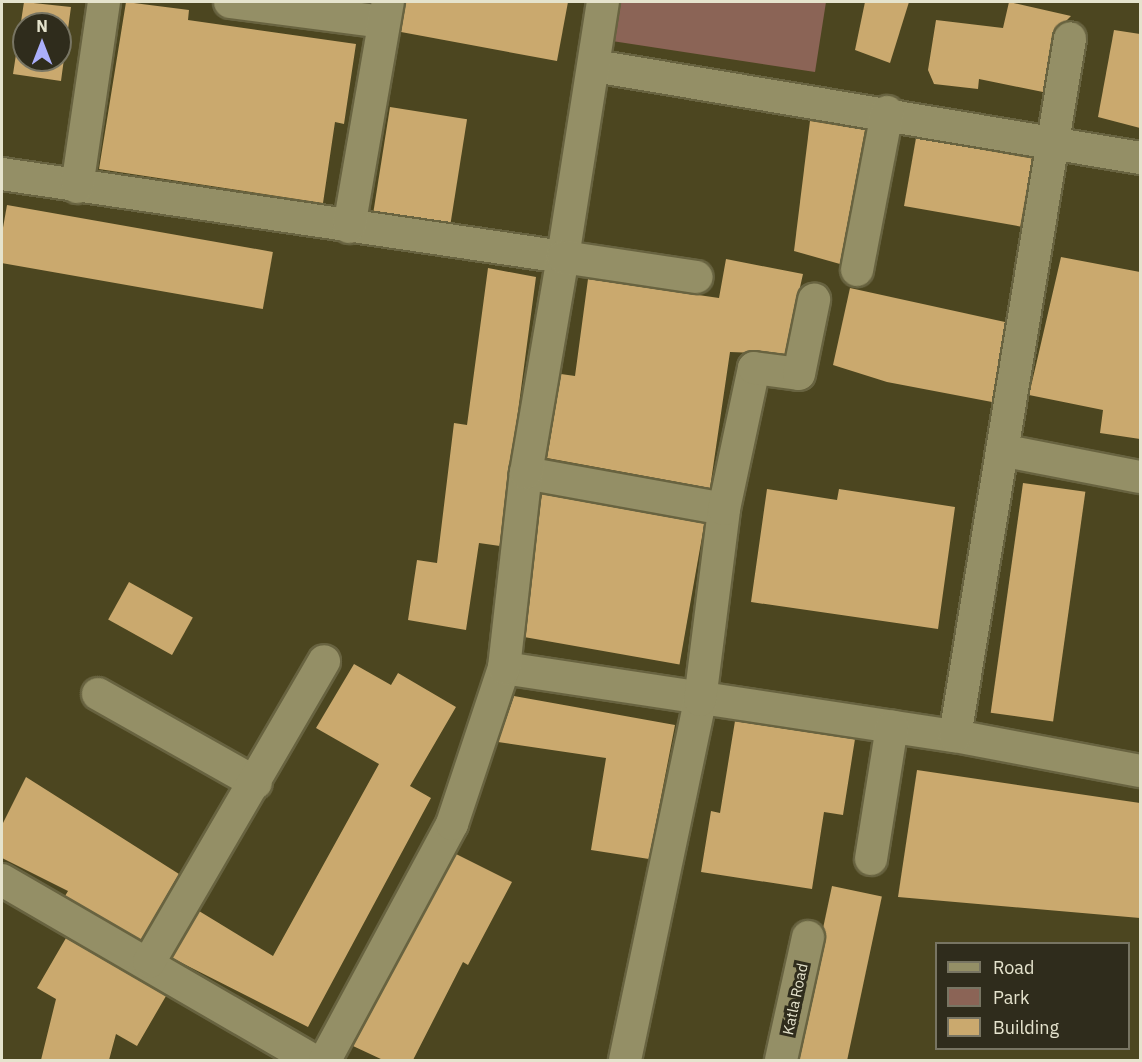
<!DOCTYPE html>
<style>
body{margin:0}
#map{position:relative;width:1142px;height:1062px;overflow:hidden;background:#4c4620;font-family:"IBM Plex Sans",sans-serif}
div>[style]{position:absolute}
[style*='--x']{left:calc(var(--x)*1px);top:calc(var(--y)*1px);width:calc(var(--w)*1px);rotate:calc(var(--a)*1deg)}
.green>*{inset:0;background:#8b6456}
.building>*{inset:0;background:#caa96e;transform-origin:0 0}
.roads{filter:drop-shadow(2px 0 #686340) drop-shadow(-2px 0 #686340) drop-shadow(0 2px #686340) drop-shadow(0 -2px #686340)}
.street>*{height:32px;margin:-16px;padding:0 16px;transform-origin:16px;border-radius:16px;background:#948f66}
span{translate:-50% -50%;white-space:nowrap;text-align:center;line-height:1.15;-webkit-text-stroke:6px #2f2c1c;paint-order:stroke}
.street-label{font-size:15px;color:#e5e3cd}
.frame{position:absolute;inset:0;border:3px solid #e5e3cd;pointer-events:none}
.legend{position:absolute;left:935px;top:942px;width:195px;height:108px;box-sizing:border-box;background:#2f2c1c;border:2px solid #787563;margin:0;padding:8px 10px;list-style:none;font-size:18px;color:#e5e3cd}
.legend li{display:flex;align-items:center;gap:12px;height:30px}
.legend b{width:30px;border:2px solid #787563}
.north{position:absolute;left:12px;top:12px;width:60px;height:60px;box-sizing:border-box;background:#2f2c1c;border:2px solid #787563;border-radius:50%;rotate:0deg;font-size:16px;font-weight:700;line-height:24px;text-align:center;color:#e5e3cd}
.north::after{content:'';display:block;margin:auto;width:21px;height:27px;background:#abaffb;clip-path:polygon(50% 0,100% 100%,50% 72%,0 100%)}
</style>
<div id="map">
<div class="green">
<i style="clip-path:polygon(618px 2px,826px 2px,815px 72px,612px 41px)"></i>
</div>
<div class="building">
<i style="clip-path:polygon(evenodd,24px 2px,71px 7px,61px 81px,13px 74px,24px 2px,24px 24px,60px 24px,60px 60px,24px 60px,24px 24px)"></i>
<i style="clip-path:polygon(126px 2px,189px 10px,188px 20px,356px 44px,344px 124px,335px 122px,323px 203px,99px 169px)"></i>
<i style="clip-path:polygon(405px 2px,568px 2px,557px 61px,401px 32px)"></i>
<i style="clip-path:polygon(865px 2px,909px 2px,890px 63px,855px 50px)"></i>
<i style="clip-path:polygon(1009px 2px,1071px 16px,1052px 35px,1043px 92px,979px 79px,978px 89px,934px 84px,928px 70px,936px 20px,1003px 28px)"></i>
<i style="clip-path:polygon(1114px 30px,1140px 34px,1140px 128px,1098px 117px)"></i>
<i style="left:390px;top:107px;width:78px;height:105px;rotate:9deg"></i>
<i style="clip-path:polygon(810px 121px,865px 130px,840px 264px,794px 251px)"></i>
<i style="left:916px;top:138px;width:118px;height:69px;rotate:10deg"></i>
<i style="left:7px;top:205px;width:270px;height:58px;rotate:10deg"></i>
<i style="clip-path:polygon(1061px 257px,1140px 272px,1140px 439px,1100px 433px,1103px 410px,1029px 395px)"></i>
<i style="clip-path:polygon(726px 259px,803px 274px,785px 354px,730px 352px,710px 488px,547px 458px,561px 374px,575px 376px,588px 279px,719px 298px)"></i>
<i style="clip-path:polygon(488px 268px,536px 277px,500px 546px,479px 543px,466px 630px,408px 620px,417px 560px,437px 563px,454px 423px,467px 425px)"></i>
<i style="clip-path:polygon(850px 288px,1005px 322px,992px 402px,887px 382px,833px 365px)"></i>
<i style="left:1023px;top:483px;width:63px;height:232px;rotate:8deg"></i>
<i style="clip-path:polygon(767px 489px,837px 500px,839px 489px,955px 507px,938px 629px,751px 602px)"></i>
<i style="left:542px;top:494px;width:165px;height:144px;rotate:10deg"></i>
<i style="left:129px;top:582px;width:73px;height:43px;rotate:29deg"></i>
<i style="clip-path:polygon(354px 664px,391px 685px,398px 673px,456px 707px,410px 786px,431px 798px,308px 1027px,172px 958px,199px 911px,273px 956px,379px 764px,316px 728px)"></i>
<i style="clip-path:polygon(514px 696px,675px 725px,649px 859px,591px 850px,606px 758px,498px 742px)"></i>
<i style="clip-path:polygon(735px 721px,855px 739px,843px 815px,824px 812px,812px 889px,701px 872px,711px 811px,720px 813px)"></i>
<i style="clip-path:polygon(917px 770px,1140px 803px,1140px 918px,898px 897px)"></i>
<i style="clip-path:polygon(26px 777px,179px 874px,141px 940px,65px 896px,68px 891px,2px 858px,2px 825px)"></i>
<i style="clip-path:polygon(456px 854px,512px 882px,468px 965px,463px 962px,413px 1060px,383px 1060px,353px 1046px)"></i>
<i style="left:832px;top:886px;width:51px;height:177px;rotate:12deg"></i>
<i style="clip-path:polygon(66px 938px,166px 996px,137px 1046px,116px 1034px,109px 1060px,41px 1060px,56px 999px,37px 988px)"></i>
</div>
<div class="roads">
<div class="street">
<i style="--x:230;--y:2;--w:155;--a:7.4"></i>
<i style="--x:595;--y:66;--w:553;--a:9.58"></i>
<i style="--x:2;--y:174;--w:567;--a:8.42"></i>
<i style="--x:563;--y:257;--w:258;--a:-81.1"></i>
<i style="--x:77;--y:187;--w:187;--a:-81.7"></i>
<i style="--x:349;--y:227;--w:228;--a:-80.2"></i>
<i style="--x:857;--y:270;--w:161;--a:-79.2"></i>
<i style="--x:1006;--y:451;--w:136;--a:11"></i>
<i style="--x:526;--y:473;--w:201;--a:10.3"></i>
<i style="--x:504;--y:668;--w:456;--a:8.6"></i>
<i style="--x:955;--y:736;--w:188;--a:10.7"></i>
<i style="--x:98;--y:694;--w:181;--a:29.4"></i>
<i style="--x:955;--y:736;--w:707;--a:-80.64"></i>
<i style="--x:871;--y:859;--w:134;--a:-81"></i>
<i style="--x:2;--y:880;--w:358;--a:30.1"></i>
<i style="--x:149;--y:962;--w:348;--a:-59.8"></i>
<i style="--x:325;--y:1060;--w:268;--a:-61.7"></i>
<i style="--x:452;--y:824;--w:164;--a:-71.6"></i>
<i style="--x:504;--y:668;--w:196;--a:-83.6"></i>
<i style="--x:526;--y:473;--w:219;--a:-80.3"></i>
<i style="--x:563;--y:257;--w:135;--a:8.5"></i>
<i style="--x:625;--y:1060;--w:368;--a:-78.2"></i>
<i style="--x:700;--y:700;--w:193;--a:-82.8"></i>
<i style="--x:724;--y:509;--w:144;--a:-78"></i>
<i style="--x:754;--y:368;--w:45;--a:7.6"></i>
<i style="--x:799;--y:374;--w:76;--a:-78.5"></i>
<i style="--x:781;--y:1060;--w:126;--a:-77.6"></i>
</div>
</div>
<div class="street-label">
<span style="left:795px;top:999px;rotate:-78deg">Katla Road</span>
</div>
<div class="frame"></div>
<ul class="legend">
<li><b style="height:8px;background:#948f66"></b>Road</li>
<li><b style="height:16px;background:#8b6456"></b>Park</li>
<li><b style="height:16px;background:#caa96e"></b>Building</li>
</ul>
<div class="north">N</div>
</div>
